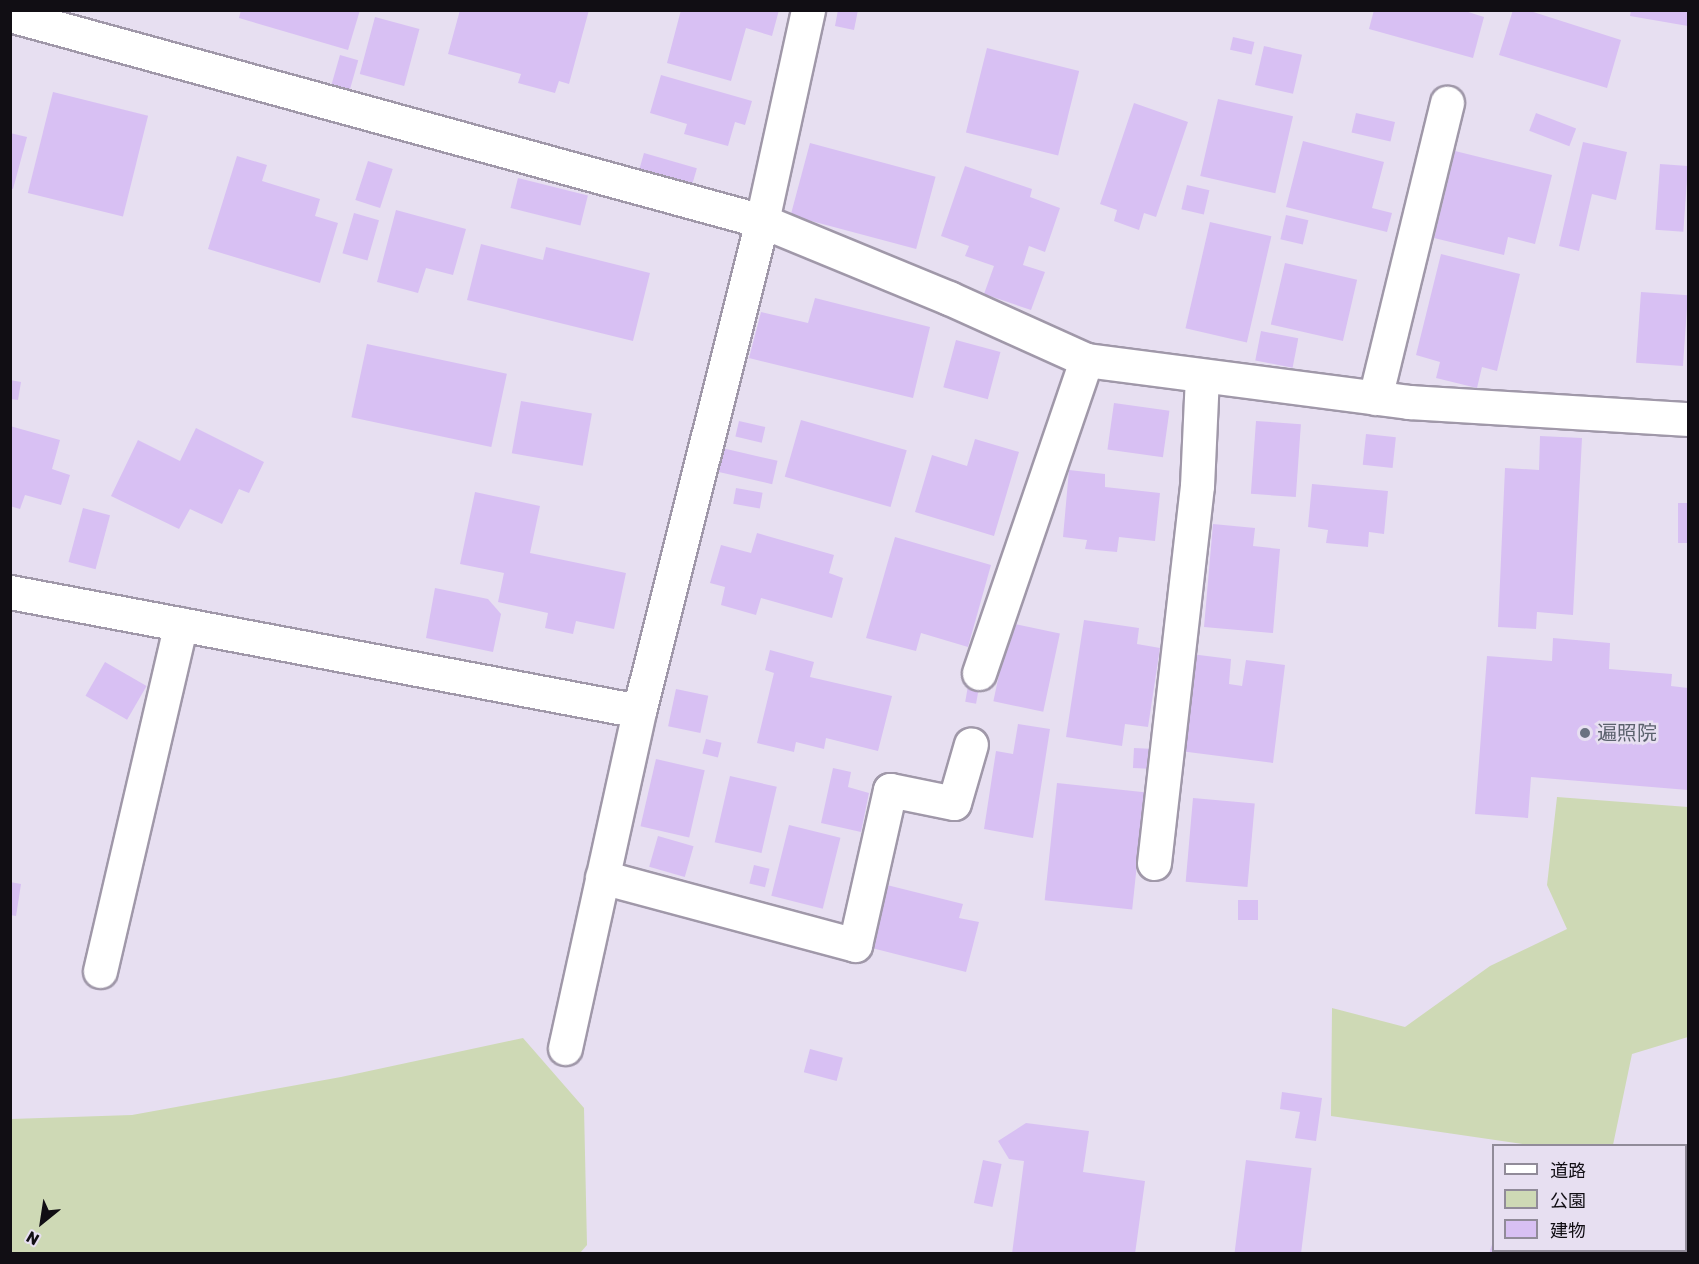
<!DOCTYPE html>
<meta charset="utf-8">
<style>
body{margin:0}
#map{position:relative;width:1699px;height:1264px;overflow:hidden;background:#e7dff1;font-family:Rubik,"Noto Sans JP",sans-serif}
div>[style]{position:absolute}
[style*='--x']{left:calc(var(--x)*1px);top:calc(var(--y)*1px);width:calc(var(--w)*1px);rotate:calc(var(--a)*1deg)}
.green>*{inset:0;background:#ced9b5}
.building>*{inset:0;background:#d8c0f3;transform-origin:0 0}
.roads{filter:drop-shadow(2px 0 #a098a9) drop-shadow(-2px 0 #a098a9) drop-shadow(0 2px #a098a9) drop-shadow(0 -2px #a098a9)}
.minor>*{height:33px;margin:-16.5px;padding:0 16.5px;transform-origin:16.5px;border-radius:16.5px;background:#fff}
.dots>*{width:16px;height:16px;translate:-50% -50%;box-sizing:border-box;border:3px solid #e7dff1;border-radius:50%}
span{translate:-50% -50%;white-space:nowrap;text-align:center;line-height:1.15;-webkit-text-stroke:5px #e7dff1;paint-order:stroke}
.worship-label{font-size:20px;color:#5b616d}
.left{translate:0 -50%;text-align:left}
.frame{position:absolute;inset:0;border:12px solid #110e14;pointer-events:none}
.legend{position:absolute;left:1492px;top:1144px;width:195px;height:108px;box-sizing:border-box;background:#e7dff1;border:2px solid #918b99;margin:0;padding:8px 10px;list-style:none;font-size:18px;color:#110e14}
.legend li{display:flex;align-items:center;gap:12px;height:30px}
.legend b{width:30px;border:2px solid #918b99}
.north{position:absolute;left:12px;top:1192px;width:60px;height:60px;-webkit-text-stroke:4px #e7dff1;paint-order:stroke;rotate:210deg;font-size:16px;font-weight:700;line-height:24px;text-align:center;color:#110e14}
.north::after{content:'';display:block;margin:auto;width:21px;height:27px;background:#110e14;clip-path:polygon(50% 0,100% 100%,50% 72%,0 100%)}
</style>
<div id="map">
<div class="green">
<i style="clip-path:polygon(1557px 797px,1688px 807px,1688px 1037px,1632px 1054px,1613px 1145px,1529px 1145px,1331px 1116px,1332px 1008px,1405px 1027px,1490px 966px,1567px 929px,1547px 885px)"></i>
<i style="clip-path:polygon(523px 1038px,584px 1108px,587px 1245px,580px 1253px,11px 1253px,11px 1119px,132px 1115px,341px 1077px)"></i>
</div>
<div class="building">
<i style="clip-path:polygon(241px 10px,360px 10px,348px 50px,239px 18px)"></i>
<i style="clip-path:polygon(460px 10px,589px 10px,569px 84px,559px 81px,555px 93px,518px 83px,521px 74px,448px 54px)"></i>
<i style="clip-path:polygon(681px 10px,779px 10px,772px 36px,746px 28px,731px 81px,667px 63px)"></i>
<i style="clip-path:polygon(838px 10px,858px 10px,854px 30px,835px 26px)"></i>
<i style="clip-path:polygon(1374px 10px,1462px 10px,1484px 17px,1473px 58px,1369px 29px)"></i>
<i style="clip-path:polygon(1513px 10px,1527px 10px,1621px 40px,1607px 88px,1499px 55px)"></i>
<i style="clip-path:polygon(1631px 10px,1688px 10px,1688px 26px,1630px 16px)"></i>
<i style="left:375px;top:17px;width:46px;height:59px;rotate:15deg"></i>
<i style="left:1233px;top:37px;width:22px;height:13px;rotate:13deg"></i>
<i style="left:1264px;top:46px;width:39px;height:40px;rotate:13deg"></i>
<i style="left:987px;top:48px;width:95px;height:87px;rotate:14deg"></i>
<i style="left:340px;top:55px;width:19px;height:32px;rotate:16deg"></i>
<i style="clip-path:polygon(661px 75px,752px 101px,745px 125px,735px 122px,728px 146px,684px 134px,687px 124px,650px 113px)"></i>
<i style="left:53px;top:92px;width:98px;height:104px;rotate:14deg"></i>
<i style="left:1218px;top:99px;width:77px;height:79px;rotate:13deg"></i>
<i style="clip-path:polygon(1134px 103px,1188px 122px,1156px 217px,1144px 213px,1139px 230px,1114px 221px,1117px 210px,1100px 204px)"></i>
<i style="left:1356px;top:113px;width:40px;height:20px;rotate:13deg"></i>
<i style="left:1536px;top:113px;width:43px;height:19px;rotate:21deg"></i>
<i style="clip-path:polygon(10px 133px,27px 137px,13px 189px,10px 188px)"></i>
<i style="clip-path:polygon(1303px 141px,1384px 162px,1372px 208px,1392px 213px,1387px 232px,1286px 207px)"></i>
<i style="clip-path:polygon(1583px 142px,1627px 152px,1616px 200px,1592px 194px,1579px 251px,1559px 246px)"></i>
<i style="left:810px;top:143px;width:130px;height:75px;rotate:15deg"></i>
<i style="clip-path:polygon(1455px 151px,1552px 175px,1535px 244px,1508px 237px,1504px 255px,1434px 238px)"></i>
<i style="left:644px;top:153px;width:55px;height:20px;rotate:16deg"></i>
<i style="clip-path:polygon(237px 156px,267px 165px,262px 181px,320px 199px,315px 216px,338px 223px,320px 283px,208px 249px)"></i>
<i style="left:368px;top:161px;width:26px;height:41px;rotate:18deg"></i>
<i style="left:1660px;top:164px;width:28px;height:66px;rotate:4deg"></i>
<i style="clip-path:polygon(965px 166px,1032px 189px,1030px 197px,1060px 208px,1045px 252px,1029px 246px,1023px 265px,1045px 272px,1031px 310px,984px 294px,994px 266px,965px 256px,969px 246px,941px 236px)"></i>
<i style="left:518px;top:178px;width:72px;height:31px;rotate:14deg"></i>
<i style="left:1187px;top:185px;width:23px;height:25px;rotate:13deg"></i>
<i style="clip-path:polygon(396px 210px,466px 229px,453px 275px,426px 268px,418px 293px,377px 282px)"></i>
<i style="left:354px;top:213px;width:26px;height:42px;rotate:16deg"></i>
<i style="left:1286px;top:215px;width:23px;height:25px;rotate:13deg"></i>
<i style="left:1210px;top:222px;width:63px;height:109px;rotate:13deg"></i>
<i style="clip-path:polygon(481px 244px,543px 260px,546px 247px,650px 273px,633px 341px,467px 300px)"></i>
<i style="clip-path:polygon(1441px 254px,1520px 274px,1497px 371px,1482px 367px,1477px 388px,1436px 378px,1440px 362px,1416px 355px)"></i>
<i style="left:1285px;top:263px;width:74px;height:63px;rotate:13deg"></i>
<i style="left:1641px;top:292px;width:47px;height:71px;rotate:4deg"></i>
<i style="clip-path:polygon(815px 298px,930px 327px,913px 398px,749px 358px,761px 312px,808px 323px)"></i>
<i style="left:1261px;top:331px;width:38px;height:30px;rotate:11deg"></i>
<i style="left:956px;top:340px;width:46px;height:49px;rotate:15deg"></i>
<i style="left:367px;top:344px;width:143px;height:75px;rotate:12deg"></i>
<i style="clip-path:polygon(10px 380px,21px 382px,18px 400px,10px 399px)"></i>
<i style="left:521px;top:401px;width:72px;height:53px;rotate:10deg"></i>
<i style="left:1114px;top:403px;width:56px;height:47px;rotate:8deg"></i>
<i style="left:801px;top:420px;width:110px;height:59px;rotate:16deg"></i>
<i style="left:739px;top:421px;width:27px;height:16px;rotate:13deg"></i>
<i style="left:1256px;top:421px;width:45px;height:73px;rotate:4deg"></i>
<i style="clip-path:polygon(10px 426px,60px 440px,52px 469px,70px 475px,61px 505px,25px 495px,20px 509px,10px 506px)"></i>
<i style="clip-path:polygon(196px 428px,264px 462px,249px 493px,239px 489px,222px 524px,190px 509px,179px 529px,111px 496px,138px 440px,180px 461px)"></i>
<i style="left:1366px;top:434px;width:30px;height:31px;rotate:6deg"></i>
<i style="clip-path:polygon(1540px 436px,1582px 438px,1573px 615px,1537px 612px,1536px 629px,1498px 627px,1505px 468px,1539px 470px)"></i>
<i style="clip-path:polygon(975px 439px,1019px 452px,994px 536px,915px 512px,932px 455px,967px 466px)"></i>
<i style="left:722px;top:448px;width:57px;height:24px;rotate:13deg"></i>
<i style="clip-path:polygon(1069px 470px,1105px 474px,1105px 487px,1160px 493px,1155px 541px,1119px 537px,1117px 552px,1085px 549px,1087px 540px,1063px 537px)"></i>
<i style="clip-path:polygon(1312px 484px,1388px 491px,1384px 534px,1369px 532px,1368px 547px,1326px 543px,1328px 530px,1308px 527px)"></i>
<i style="left:736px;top:488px;width:27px;height:16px;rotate:10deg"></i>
<i style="clip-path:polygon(475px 492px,540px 506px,530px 553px,626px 573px,614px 629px,576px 621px,573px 634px,545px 628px,548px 613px,498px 602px,504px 573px,460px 564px)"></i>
<i style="left:1678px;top:503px;width:10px;height:40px"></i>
<i style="left:83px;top:508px;width:28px;height:56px;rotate:15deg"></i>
<i style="clip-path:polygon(1213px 524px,1255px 528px,1253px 546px,1280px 549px,1273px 633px,1204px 627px)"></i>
<i style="clip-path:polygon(757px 533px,834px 555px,829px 573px,843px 578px,832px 618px,761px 598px,756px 615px,721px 605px,725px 587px,710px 583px,721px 545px,751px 553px)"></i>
<i style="clip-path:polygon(895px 537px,991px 565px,968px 647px,921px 633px,916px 651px,866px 638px)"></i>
<i style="clip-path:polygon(435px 588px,488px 599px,501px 614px,493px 652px,426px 638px)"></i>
<i style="clip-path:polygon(1084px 620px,1139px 628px,1137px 644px,1160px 648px,1148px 727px,1125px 724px,1122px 746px,1066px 737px)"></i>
<i style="left:1010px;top:623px;width:51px;height:80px;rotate:12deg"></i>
<i style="clip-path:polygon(1553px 638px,1610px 643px,1609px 669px,1672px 674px,1671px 686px,1688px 688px,1688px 790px,1531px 777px,1528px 818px,1475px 814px,1487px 656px,1552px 661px)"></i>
<i style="clip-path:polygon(770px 650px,814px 662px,810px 677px,892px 696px,878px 751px,826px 738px,824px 749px,796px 742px,794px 752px,757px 743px,774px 673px,765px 670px)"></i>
<i style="clip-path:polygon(1191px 654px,1231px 659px,1229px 684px,1242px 686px,1246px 660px,1285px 665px,1273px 763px,1180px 751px)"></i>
<i style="left:105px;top:662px;width:48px;height:39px;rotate:30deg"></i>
<i style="left:968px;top:686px;width:11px;height:16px;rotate:10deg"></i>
<i style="left:676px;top:689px;width:33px;height:38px;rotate:12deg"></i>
<i style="clip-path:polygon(1018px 724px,1050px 729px,1033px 838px,984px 829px,996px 751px,1013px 754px)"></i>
<i style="left:706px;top:739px;width:16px;height:15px;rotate:14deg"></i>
<i style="left:1134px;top:748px;width:21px;height:20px;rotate:3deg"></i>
<i style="left:656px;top:759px;width:50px;height:69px;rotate:13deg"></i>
<i style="clip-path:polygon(833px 768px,851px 772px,848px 787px,869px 793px,861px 832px,821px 823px)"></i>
<i style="left:730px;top:776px;width:48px;height:68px;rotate:13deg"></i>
<i style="left:1057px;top:783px;width:88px;height:118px;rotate:6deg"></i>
<i style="left:1193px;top:798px;width:62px;height:84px;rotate:5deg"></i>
<i style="left:789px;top:825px;width:53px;height:73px;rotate:14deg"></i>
<i style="left:658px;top:836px;width:37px;height:32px;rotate:16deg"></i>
<i style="left:754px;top:865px;width:16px;height:19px;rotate:14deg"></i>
<i style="clip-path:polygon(10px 882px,21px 884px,16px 916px,10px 915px)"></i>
<i style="clip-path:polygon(883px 884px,963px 904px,959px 918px,979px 922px,966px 972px,868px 947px)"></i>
<i style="left:1238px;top:900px;width:20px;height:20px"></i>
<i style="left:810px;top:1049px;width:34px;height:24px;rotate:15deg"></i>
<i style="clip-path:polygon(1282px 1092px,1322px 1098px,1316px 1141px,1295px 1138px,1300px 1112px,1280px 1109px)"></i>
<i style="clip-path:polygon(1026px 1123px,1089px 1131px,1083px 1172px,1145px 1181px,1135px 1254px,1012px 1254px,1024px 1161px,1009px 1159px,998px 1141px)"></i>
<i style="left:983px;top:1160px;width:19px;height:44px;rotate:12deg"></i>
<i style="left:1246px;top:1160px;width:66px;height:95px;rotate:7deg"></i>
<i style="clip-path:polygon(1494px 1238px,1494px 1250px,1532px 1250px,1532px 1254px,1489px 1254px)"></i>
<i style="clip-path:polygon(1599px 1250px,1631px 1251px,1669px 1250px,1668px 1254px,1598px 1254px)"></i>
</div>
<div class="roads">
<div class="minor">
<i style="--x:10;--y:15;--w:780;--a:15.32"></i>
<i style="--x:762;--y:221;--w:202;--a:22.4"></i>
<i style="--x:949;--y:298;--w:150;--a:24.3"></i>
<i style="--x:1086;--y:360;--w:326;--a:7.4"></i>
<i style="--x:1409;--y:402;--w:280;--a:3.5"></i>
<i style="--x:1375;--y:398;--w:304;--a:-76.3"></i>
<i style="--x:10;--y:592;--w:640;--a:10.71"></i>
<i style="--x:979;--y:673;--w:331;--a:-71.1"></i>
<i style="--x:1154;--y:863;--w:379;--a:-83.5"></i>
<i style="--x:1197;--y:486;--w:110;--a:-87.4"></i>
<i style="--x:602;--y:877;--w:262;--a:15"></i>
<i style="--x:855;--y:945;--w:159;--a:-77.3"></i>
<i style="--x:890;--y:790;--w:65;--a:11.5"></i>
<i style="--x:954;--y:803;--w:61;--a:-73.9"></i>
<i style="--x:100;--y:971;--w:356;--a:-76.9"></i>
<i style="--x:565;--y:1048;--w:345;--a:-77.6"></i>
<i style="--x:639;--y:711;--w:505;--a:-75.91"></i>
<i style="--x:762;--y:221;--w:216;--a:-77.7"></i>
</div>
</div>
<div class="dots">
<i style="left:1585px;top:733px;background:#6b7280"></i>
</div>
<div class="worship-label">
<span class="left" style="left:1597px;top:733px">遍照院</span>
</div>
<div class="frame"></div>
<ul class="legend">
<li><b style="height:8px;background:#fff"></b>道路</li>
<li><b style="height:16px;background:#ced9b5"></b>公園</li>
<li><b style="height:16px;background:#d8c0f3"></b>建物</li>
</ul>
<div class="north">N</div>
</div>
